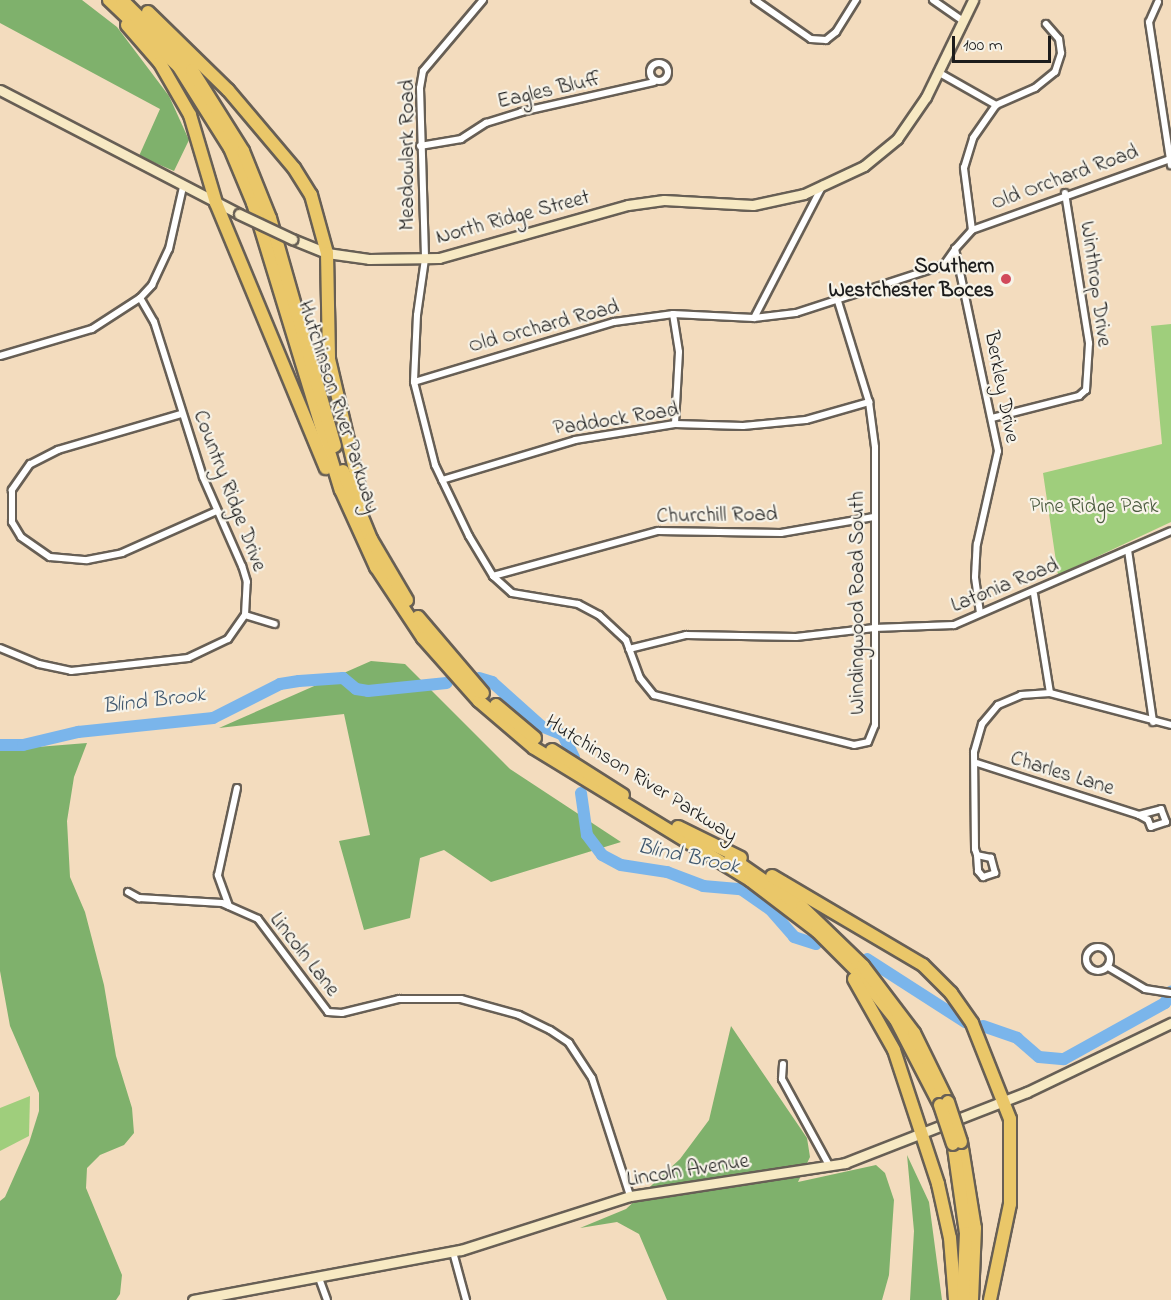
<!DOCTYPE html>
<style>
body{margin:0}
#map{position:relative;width:1171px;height:1300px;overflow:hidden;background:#f3dcbe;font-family:"Indie Flower",sans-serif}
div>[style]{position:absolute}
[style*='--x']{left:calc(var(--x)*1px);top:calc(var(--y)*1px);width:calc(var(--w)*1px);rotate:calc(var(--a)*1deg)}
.green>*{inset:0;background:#9fce7c}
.forest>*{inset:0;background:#7fb16c}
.river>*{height:12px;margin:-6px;padding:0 6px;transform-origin:6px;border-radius:6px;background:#7ab5eb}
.roads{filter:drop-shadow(2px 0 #675f55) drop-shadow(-2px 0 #675f55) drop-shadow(0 2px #675f55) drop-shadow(0 -2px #675f55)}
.street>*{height:6px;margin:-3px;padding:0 3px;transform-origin:3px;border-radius:3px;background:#fff}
.street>.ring{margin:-3px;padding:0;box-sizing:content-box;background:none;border:6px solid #fff;border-radius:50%}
.secondary>*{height:9px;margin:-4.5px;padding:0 4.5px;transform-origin:4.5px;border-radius:4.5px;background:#f7e9c3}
.highway>*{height:12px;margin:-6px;padding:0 6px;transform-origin:6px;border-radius:6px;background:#eac769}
.bridges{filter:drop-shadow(2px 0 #675f55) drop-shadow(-2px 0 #675f55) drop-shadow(0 2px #675f55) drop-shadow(0 -2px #675f55)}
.secondary-bridge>*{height:9px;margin:-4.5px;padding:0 4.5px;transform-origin:4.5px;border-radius:4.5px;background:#f7e9c3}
.highway-bridge>*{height:12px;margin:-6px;padding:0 6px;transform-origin:6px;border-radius:6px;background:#eac769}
.dots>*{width:16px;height:16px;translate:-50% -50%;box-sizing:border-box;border:3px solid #f7f3e8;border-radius:50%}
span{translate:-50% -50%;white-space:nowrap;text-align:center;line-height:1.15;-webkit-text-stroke:4.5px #f7f3e8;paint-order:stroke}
.street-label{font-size:21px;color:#1c1c1c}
.poi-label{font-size:21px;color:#1c1c1c;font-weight:700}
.right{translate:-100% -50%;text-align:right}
.park-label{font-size:21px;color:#4a5a3e}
.water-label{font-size:22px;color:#42596f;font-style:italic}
.scale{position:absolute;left:952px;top:36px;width:99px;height:27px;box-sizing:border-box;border:3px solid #1c1c1c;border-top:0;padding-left:8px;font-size:18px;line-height:21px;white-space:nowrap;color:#1c1c1c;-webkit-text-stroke:4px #f7f3e8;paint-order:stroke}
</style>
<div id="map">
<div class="green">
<i style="clip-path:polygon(1171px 324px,1171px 522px,1058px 575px,1043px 473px,1162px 444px,1151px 326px)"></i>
<i style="clip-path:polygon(30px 1096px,29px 1136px,0 1151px,0 1108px)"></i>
</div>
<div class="forest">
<i style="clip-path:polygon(0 0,82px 0,117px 27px,169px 96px,189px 140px,174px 171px,139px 156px,160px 109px,0 23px)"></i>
<i style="clip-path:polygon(371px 661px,405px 664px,510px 769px,621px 842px,491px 882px,444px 850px,420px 858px,410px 918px,364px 930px,339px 841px,370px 835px,344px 714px,219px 728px)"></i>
<i style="clip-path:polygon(87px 743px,74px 777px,67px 821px,70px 877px,85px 912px,104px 985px,116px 1056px,132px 1108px,134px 1133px,124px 1145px,100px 1155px,87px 1168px,86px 1188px,122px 1275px,120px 1294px,116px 1300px,0 1300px,0 1201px,5px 1197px,29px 1143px,39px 1111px,39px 1093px,10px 1026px,0 971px,0 750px)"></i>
<i style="clip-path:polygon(731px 1026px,807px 1138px,810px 1157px,798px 1182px,876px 1165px,885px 1173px,894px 1200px,889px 1275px,882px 1300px,667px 1300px,639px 1234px,617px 1222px,580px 1228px,626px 1209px,680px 1159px,709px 1120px)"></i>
<i style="clip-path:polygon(907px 1155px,929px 1202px,942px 1300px,910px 1300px,914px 1231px)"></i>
</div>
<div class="river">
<i style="--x:479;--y:678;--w:14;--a:17"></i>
<i style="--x:492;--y:682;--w:66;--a:41.9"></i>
<i style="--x:541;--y:726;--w:24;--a:22"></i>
<i style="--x:563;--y:735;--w:25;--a:64"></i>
<i style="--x:0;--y:745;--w:23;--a:0"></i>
<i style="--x:23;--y:745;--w:57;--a:-13.3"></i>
<i style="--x:78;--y:732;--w:136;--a:-5.9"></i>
<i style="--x:213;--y:718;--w:75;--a:-26.9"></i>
<i style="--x:280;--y:684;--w:19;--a:-9"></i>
<i style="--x:299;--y:681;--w:44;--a:-3.9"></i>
<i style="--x:343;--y:678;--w:17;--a:40"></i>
<i style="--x:356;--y:689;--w:12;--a:9"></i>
<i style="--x:368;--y:691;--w:79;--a:-5.8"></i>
<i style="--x:581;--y:793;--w:42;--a:81.9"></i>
<i style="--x:587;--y:835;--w:25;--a:53"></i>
<i style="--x:602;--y:855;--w:21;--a:28"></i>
<i style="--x:621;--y:865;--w:47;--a:8.7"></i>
<i style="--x:667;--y:872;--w:39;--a:21"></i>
<i style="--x:703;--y:886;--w:38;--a:5"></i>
<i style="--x:741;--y:889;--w:35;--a:35"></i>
<i style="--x:770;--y:909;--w:37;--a:49"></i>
<i style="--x:794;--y:937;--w:23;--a:18"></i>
<i style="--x:867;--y:959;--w:117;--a:32.7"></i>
<i style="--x:983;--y:1026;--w:36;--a:19"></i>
<i style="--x:1017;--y:1038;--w:29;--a:41"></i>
<i style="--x:1039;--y:1057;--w:25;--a:5"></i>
<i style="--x:1064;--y:1059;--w:115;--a:-29"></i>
<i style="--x:1165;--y:1003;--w:13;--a:-61"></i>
</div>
<div class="roads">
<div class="street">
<i style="--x:483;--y:0;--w:93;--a:130.2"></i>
<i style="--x:423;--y:71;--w:17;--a:100"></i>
<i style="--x:420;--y:88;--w:171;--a:88.3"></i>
<i style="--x:425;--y:259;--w:57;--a:98.1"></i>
<i style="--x:417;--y:315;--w:67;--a:92.6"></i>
<i style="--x:414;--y:382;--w:86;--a:75.8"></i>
<i style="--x:435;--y:465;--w:79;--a:64.4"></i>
<i style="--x:469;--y:536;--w:47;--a:59"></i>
<i style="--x:493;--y:576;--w:25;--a:42"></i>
<i style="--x:512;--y:593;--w:67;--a:9.5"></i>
<i style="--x:578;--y:604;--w:24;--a:28"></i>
<i style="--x:599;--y:615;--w:37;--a:43"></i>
<i style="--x:626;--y:640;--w:40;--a:69.8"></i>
<i style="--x:640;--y:678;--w:22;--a:51"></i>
<i style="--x:654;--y:695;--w:206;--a:14"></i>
<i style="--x:854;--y:745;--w:14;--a:-12"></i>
<i style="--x:868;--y:742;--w:18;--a:-68"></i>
<i style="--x:875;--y:725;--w:278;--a:-90"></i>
<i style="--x:875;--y:447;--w:45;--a:-97.6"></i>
<i style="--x:869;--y:402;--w:106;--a:-107.1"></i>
<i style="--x:755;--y:0;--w:68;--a:34.9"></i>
<i style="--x:811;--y:39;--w:15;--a:4"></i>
<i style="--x:826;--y:40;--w:13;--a:-39"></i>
<i style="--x:836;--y:32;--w:38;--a:-58"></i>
<i style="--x:933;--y:0;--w:35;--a:35"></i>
<i style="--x:1158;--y:2;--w:22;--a:114"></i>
<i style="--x:1149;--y:22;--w:145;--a:81.3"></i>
<i class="ring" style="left:650px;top:63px;width:12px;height:12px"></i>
<i style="--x:938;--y:72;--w:67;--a:29.6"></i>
<i style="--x:420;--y:146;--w:42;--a:-9.7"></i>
<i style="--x:461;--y:139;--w:30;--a:-33"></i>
<i style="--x:486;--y:123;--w:37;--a:-17"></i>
<i style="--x:521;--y:112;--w:136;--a:-12.7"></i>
<i style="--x:972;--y:230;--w:210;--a:-19.7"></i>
<i style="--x:673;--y:314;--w:38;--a:81"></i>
<i style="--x:679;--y:352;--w:72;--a:93.2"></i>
<i style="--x:754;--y:318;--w:150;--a:-62.6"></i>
<i style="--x:0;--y:356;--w:96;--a:-16.4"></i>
<i style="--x:92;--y:329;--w:57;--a:-32.9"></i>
<i style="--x:140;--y:298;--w:18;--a:-47"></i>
<i style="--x:152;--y:285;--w:40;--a:-65"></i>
<i style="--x:169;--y:249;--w:64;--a:-77.3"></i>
<i style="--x:414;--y:382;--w:209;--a:-16.7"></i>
<i style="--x:614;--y:322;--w:60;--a:-7.7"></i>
<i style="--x:673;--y:314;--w:81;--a:2.8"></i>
<i style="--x:754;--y:318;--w:42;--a:-6.8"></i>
<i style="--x:796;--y:313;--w:156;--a:-18"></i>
<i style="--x:944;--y:265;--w:19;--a:-55"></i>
<i style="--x:181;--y:414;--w:128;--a:163.7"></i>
<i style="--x:58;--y:450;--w:31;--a:153"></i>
<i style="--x:30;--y:464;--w:32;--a:125"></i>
<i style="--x:12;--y:490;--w:32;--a:90"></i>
<i style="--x:12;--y:522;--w:17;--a:59"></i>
<i style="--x:21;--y:537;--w:35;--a:35"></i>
<i style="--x:50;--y:557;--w:37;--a:5"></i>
<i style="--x:87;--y:560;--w:36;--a:-11"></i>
<i style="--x:122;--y:553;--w:104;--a:-23.9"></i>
<i style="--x:992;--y:418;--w:90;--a:-14.2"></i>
<i style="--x:1079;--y:396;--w:9;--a:-41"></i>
<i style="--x:1086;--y:390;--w:47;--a:-86.3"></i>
<i style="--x:1089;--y:343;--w:152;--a:-99.1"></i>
<i style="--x:442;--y:480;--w:139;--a:-16.7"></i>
<i style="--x:575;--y:440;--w:101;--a:-9.1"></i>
<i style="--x:675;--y:424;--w:68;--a:1.7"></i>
<i style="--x:743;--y:426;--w:63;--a:-5.4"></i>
<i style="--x:806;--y:420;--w:66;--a:-15.9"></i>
<i style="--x:1128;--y:550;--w:174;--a:81.7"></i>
<i style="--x:493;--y:576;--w:171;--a:-15.3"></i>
<i style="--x:658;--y:531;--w:123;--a:0.9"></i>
<i style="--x:781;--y:533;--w:94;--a:-9.8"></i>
<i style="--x:1034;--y:594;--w:100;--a:80.8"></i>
<i style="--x:980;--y:613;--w:36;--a:-98"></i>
<i style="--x:975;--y:577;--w:33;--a:-87"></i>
<i style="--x:977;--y:544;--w:95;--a:-77.3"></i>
<i style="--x:998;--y:451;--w:207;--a:-102"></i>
<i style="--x:955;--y:249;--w:25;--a:-48"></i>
<i style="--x:972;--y:230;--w:63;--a:-97.4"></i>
<i style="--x:964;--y:168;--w:31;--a:-73"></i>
<i style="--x:973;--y:138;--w:40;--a:-55.1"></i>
<i style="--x:996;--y:105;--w:43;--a:-23.6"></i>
<i style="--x:1035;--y:88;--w:26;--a:-39"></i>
<i style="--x:1055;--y:72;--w:20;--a:-72"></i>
<i style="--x:1061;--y:53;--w:14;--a:-98"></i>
<i style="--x:1059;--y:39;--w:20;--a:-131"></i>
<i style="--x:245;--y:615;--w:31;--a:17"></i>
<i style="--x:0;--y:648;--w:42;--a:22.3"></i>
<i style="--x:39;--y:664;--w:33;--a:12"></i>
<i style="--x:71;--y:671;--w:118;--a:-6.3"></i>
<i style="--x:188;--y:658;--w:44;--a:-25.4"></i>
<i style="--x:228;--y:639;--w:29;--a:-55"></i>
<i style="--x:245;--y:615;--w:33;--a:-87"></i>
<i style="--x:247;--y:582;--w:17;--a:-107"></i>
<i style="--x:242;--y:566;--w:97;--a:-113.7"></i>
<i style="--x:203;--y:477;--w:163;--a:-107.5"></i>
<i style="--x:154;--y:322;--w:28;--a:-120"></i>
<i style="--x:629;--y:649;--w:59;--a:-13.8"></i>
<i style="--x:686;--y:635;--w:110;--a:1"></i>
<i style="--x:796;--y:637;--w:79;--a:-6.6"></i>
<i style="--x:874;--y:628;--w:80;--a:-2.1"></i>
<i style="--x:954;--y:625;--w:236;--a:-23.4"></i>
<i style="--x:977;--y:763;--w:170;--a:17.8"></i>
<i style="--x:1139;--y:815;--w:23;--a:-15"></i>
<i style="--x:1161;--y:809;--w:14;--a:69"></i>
<i style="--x:1166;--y:822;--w:16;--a:162"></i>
<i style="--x:1151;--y:827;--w:8;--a:-113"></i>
<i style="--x:1148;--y:820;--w:10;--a:-151"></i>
<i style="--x:977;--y:855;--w:16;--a:86"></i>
<i style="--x:978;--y:871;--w:8;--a:50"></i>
<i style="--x:983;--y:877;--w:13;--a:-18"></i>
<i style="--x:995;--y:873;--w:16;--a:-105"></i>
<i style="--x:991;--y:858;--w:14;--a:-168"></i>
<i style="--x:977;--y:855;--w:6;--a:-108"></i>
<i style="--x:975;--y:849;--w:97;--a:-90.6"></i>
<i style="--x:974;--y:752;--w:29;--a:-74"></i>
<i style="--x:982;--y:724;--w:25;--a:-50"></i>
<i style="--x:998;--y:705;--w:25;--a:-23"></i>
<i style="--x:1021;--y:695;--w:29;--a:-4"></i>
<i style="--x:1050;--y:693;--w:125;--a:14.8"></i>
<i style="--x:128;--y:892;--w:13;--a:29"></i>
<i style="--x:139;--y:898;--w:83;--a:3.4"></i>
<i style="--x:222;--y:903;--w:39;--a:24"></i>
<i style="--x:258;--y:919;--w:116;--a:53"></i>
<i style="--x:328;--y:1012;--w:14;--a:4"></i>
<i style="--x:342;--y:1013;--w:59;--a:-13.8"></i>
<i style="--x:399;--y:999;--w:62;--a:0"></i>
<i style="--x:461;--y:999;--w:60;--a:15.4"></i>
<i style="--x:519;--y:1015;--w:34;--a:26"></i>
<i style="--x:550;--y:1030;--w:23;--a:34"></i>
<i style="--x:569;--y:1043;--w:42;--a:56.7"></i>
<i style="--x:592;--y:1078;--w:124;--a:72.1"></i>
<i style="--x:229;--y:906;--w:33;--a:-110"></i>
<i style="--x:218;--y:875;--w:89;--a:-77.7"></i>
<i class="ring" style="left:1086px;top:947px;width:18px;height:18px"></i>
<i style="--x:1108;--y:967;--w:43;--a:30.7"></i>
<i style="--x:1145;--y:989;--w:26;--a:9"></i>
<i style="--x:783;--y:1064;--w:15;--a:94"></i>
<i style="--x:782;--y:1079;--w:100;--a:61.4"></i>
<i style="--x:453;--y:1252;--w:50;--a:74.8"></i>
<i style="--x:319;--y:1278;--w:23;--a:70"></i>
</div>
<div class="secondary">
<i style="--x:0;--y:90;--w:269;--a:27.4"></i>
<i style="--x:292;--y:239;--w:38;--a:22"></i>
<i style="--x:327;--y:253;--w:42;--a:8.1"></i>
<i style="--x:369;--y:259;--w:70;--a:-0.8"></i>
<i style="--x:439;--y:258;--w:196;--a:-15.7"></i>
<i style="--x:628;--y:205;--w:36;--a:-8"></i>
<i style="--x:664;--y:200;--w:89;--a:3.2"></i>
<i style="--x:753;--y:205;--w:52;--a:-12.2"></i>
<i style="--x:804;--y:194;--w:66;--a:-25"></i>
<i style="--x:864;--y:166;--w:43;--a:-39.3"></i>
<i style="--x:897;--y:139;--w:51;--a:-55.4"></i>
<i style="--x:926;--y:97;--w:108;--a:-64.1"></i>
<i style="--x:193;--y:1300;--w:273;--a:-10.6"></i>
<i style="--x:461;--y:1250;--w:177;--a:-17.7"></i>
<i style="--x:630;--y:1196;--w:218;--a:-8.7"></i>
<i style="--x:845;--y:1163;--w:195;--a:-21.3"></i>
<i style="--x:1027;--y:1092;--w:160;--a:-25.6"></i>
</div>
<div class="highway">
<i style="--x:109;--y:0;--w:97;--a:43.7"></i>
<i style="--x:179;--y:67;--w:96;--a:57.8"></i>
<i style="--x:230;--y:148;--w:60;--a:67.3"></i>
<i style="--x:253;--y:203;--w:300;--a:73"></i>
<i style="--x:341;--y:490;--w:85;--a:65.6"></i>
<i style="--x:376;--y:567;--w:85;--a:56.5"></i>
<i style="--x:423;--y:638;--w:84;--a:48.4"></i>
<i style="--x:479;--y:701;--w:72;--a:40.5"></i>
<i style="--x:534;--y:748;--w:253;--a:31.4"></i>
<i style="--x:750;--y:880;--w:84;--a:37.3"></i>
<i style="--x:817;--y:931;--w:59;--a:45"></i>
<i style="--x:859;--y:973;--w:60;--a:51.8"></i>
<i style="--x:896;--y:1020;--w:96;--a:62.6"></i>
<i style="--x:122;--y:0;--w:99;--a:45"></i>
<i style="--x:192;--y:70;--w:96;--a:57.8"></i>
<i style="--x:243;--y:151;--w:72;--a:68.1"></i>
<i style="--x:270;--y:218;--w:237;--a:74.1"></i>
<i style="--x:148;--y:12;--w:112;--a:44.3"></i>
<i style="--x:228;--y:90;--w:102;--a:49.8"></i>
<i style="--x:294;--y:168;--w:32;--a:58"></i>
<i style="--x:311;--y:195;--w:60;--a:74.6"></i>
<i style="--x:327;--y:253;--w:106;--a:88.9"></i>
<i style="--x:329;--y:359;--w:149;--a:76.8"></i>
<i style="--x:127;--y:25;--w:50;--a:49"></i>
<i style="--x:160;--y:63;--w:60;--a:60"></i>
<i style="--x:190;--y:115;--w:92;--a:73.5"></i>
<i style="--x:216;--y:203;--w:287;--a:67.5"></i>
<i style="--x:343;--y:471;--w:74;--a:67.6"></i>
<i style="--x:371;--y:539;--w:71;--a:59.5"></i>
<i style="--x:418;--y:617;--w:100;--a:49.5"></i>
<i style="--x:496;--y:705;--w:51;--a:40.2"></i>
<i style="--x:552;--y:750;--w:84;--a:32.4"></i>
<i style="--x:678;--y:827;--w:70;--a:26.2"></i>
<i style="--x:731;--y:858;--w:86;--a:34.6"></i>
<i style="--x:802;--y:907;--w:85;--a:44"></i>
<i style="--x:863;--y:966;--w:84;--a:52.7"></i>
<i style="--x:914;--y:1033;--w:77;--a:63.8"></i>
<i style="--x:772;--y:876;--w:175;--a:30.5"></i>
<i style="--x:923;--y:965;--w:40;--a:45"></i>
<i style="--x:951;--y:993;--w:37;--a:55"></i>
<i style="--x:972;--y:1023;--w:103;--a:68.4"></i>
<i style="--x:1010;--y:1119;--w:85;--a:90"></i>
<i style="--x:1010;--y:1204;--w:98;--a:101.8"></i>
<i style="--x:854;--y:979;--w:81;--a:60.6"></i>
<i style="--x:894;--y:1050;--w:141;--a:71.8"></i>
<i style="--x:938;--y:1184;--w:55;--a:77.5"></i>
<i style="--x:950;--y:1238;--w:62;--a:85.4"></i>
<i style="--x:961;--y:1142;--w:87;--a:80.8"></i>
<i style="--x:975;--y:1228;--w:72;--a:92.4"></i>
<i style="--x:954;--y:1148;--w:86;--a:82"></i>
<i style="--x:966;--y:1233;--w:67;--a:92.6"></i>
</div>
</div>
<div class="bridges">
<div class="secondary-bridge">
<i style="--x:239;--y:214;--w:59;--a:25.3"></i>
</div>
<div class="highway-bridge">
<i style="--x:948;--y:1102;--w:42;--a:72"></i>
<i style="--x:940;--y:1105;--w:41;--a:71.6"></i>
</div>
</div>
<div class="dots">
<i style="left:1006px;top:279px;background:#d1495b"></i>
</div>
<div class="street-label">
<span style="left:549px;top:91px;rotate:-13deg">Eagles Bluff</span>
<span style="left:408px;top:155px;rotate:-90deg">Meadowlark Road</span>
<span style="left:1065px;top:178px;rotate:-20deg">Old Orchard Road</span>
<span style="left:513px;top:218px;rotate:-15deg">North Ridge Street</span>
<span style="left:1095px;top:284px;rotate:82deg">Winthrop Drive</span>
<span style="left:544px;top:327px;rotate:-15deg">Old Orchard Road</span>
<span style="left:1001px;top:387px;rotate:79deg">Berkley Drive</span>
<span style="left:338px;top:407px;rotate:72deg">Hutchinson River Parkway</span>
<span style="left:616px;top:420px;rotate:-9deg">Paddock Road</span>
<span style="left:229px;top:491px;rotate:69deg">Country Ridge Drive</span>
<span style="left:717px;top:516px;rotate:-1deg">Churchill Road</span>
<span style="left:1005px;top:586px;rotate:-22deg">Latonia Road</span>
<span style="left:858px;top:603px;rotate:-90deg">Windingwood Road South</span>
<span style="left:1062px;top:774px;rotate:17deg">Charles Lane</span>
<span style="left:641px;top:779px;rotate:32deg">Hutchinson River Parkway</span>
<span style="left:304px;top:955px;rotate:52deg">Lincoln Lane</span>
<span style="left:688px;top:1171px;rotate:-9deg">Lincoln Avenue</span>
</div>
<div class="poi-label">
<span class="right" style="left:994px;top:279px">Southern<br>Westchester Boces</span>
</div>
<div class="park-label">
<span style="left:1094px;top:507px">Pine Ridge Park</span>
</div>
<div class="water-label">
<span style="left:154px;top:702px;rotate:-7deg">Blind Brook</span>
<span style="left:688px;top:858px;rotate:12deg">Blind Brook</span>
</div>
<div class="scale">100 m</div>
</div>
